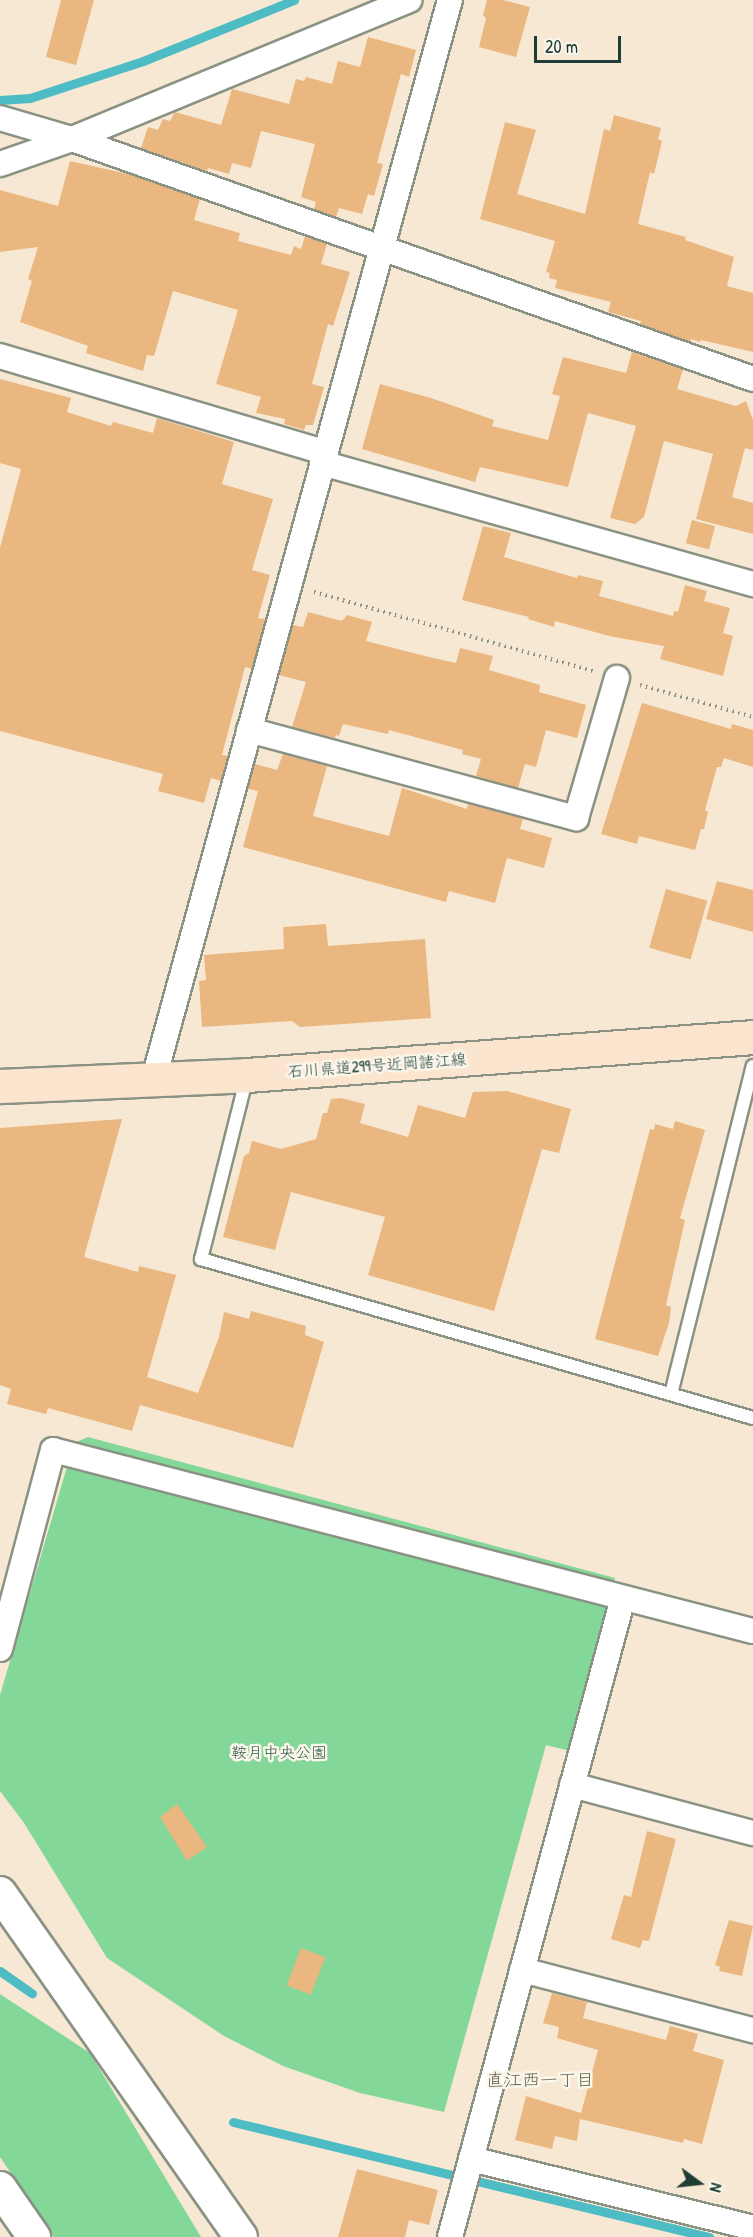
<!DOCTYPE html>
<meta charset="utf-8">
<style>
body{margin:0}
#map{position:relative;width:753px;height:2237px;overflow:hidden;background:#f6e8d2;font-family:"Patrick Hand","Klee One",sans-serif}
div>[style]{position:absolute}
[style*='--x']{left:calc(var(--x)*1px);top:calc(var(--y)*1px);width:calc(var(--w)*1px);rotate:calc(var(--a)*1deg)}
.green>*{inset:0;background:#83d799}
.stream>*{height:9px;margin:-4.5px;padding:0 4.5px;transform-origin:4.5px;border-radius:4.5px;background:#4dbcc5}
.building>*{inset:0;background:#ebb780;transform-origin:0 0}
.path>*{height:4px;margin-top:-2px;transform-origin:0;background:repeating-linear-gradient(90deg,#8a9283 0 1.5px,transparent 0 6px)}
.roads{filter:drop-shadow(2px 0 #8a9283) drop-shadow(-2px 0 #8a9283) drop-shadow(0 2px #8a9283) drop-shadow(0 -2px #8a9283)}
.service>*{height:12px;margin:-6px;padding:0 6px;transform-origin:6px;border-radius:6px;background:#fff}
.minor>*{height:24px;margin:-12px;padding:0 12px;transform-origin:12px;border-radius:12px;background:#fff}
.tertiary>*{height:32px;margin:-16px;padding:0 16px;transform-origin:16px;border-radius:16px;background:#fff}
.secondary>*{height:33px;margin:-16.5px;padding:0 16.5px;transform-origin:16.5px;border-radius:16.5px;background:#fce5cf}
span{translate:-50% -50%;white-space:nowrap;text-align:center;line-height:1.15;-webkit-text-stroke:5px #fbf7ec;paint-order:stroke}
.street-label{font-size:16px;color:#1f3d34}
.park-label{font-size:16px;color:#335c48}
.neighbourhood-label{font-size:18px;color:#66684f}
.north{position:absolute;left:669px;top:2153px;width:60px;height:60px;-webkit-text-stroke:4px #fbf7ec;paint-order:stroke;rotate:105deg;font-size:16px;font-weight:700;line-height:24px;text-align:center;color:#1f3d34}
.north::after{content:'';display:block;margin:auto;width:21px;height:27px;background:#1f3d34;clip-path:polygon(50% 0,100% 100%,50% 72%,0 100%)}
.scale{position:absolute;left:534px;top:36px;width:87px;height:27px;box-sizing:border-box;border:3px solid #1f3d34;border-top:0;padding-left:8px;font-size:18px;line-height:21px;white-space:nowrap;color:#1f3d34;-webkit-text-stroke:4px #fbf7ec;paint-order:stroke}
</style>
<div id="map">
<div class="green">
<i style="clip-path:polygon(88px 1437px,615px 1578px,570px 1751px,546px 1745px,444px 2112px,360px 2093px,283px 2066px,224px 2036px,107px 1958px,24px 1823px,0 1791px,0 1695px,74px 1443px)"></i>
<i style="clip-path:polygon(0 1994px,90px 2053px,201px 2237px,54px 2237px,0 2157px)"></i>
</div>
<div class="stream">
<i style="--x:0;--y:100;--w:30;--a:-4"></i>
<i style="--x:30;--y:98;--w:119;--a:-18.1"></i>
<i style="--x:143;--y:61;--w:163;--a:-22"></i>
<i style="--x:0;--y:1971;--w:39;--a:35"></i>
<i style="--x:233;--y:2122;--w:490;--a:13.6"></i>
</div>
<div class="building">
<i style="clip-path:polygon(61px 0,94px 0,76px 65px,46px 57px)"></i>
<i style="clip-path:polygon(487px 0,503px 0,530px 7px,516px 57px,479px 47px,486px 18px,483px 15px)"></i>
<i style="clip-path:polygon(368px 37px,416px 50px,409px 77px,401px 74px,377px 163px,383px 164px,374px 196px,368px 194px,362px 214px,339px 208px,336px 217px,314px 209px,316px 202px,301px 197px,315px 144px,261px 131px,251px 168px,232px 163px,229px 174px,208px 168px,207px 171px,141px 148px,148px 127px,158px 130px,163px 119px,170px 121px,175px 112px,221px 125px,232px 89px,289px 104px,296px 79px,304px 81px,306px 77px,332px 84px,338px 61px,360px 67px)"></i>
<i style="clip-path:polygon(614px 115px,661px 128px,658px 139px,662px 141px,654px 174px,650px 172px,638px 224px,686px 237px,685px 240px,734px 257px,727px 286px,753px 293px,753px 352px,701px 340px,700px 342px,691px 339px,690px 342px,640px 324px,641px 321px,608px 312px,611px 302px,555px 288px,557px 280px,549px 278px,550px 273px,546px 272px,555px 241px,480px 219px,505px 122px,536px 130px,517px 194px,585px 214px,604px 129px,610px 131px)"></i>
<i style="clip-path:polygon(70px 161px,132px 175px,200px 199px,194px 220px,240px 233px,238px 241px,291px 255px,294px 246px,301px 249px,305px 236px,327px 244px,321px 264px,350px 272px,333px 326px,328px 324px,312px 384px,324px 387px,313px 425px,306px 425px,304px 430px,284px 424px,285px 419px,256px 413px,261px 397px,216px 384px,238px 310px,173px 291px,154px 356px,147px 355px,143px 371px,86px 353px,88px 346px,20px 322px,32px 281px,28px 279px,38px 247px,0 252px,0 190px,58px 206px)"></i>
<i style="clip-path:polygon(632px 352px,683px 369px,677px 389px,736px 406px,746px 401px,753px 420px,753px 450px,745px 448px,732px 497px,753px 503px,753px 534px,696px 519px,713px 454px,664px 441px,644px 517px,635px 524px,610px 518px,636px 426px,588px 413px,568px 487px,480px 467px,475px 482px,362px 449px,380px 384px,431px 398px,494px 420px,492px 426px,548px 440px,560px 396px,552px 394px,563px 357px,626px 373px)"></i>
<i style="clip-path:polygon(0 379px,71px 398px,67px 412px,111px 426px,113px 422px,153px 433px,157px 418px,234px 442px,222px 484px,273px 499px,252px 570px,270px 575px,258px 618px,265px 619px,252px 669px,245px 667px,222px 755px,228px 756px,221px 781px,211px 778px,204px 803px,158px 791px,163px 774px,0 731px,0 548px,21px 469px,0 463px)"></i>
<i style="left:692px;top:520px;width:24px;height:24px;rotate:15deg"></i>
<i style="clip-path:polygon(483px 526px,511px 533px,504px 557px,577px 578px,578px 575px,603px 581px,599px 596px,673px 616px,674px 611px,678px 612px,685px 585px,707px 591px,704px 601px,730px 608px,723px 633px,733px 636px,723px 676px,660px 659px,664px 646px,609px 636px,555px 621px,554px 627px,528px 619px,529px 617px,462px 600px)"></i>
<i style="clip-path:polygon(308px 612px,342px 621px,347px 615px,372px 622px,366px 641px,429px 657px,456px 663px,460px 648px,493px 656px,489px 670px,540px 685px,539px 692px,586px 705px,577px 738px,546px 730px,536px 767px,525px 764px,518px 788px,476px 776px,481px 759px,462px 754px,463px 750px,389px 730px,388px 734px,343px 724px,339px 736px,336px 735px,335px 738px,292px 727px,306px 682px,279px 675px,293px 625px,303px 627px)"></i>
<i style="clip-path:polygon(642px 703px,731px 729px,732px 724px,753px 730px,753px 767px,724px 758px,721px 767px,717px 767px,705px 810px,708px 812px,704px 829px,701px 829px,695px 850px,639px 836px,637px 844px,601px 834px)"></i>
<i style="clip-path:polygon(283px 754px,327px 766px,313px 816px,389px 836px,402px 788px,467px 809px,468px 804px,523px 818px,520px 829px,552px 838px,544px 868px,507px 858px,495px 903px,449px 891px,446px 902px,243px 847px,258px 791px,248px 789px,255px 764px,277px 770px)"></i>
<i style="clip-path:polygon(717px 881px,753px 890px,753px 932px,706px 919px)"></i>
<i style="left:666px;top:889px;width:43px;height:61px;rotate:16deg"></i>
<i style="clip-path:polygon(326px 924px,328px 946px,425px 939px,431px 1018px,300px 1027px,292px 1021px,202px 1027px,199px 981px,206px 980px,204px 955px,284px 949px,283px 927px)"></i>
<i style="clip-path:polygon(507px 1091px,571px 1109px,559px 1153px,542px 1149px,494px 1311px,368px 1275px,385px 1217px,291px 1192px,275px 1250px,223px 1237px,244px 1156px,249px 1153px,252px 1141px,281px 1149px,316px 1139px,323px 1113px,327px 1113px,331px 1099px,341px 1098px,365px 1104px,360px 1123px,408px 1137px,418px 1105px,465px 1118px,473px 1092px)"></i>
<i style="clip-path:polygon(122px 1119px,84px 1257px,138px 1272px,139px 1266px,176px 1275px,147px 1377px,198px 1393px,219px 1337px,224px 1312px,249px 1319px,251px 1311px,306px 1326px,305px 1335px,324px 1342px,293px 1448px,140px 1405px,132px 1431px,48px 1408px,46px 1414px,7px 1404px,11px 1389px,0 1385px,0 1128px)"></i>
<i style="clip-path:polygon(675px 1121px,705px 1130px,680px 1218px,685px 1220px,666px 1305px,671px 1307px,669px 1323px,658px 1356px,595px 1339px,650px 1129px,654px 1130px,655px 1124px,673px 1129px)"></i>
<i style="clip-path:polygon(177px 1804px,207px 1847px,187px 1861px,160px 1817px)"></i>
<i style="clip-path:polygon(647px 1831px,676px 1839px,649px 1941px,643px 1940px,640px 1948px,611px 1939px,624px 1895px,631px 1897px)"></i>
<i style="clip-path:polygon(729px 1920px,753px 1926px,742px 1976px,719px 1971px,720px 1967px,715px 1965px)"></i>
<i style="left:301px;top:1948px;width:26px;height:40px;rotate:21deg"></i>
<i style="clip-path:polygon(552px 1993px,587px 2002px,583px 2018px,666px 2040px,670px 2026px,698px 2034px,693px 2051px,724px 2060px,702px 2144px,684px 2139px,683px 2143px,580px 2119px,577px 2141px,555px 2136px,552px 2149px,515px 2140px,526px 2096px,581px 2113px,598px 2050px,557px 2038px,559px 2027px,543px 2023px)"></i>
<i style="clip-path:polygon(357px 2169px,438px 2190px,429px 2225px,409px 2220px,405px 2237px,338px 2237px)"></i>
</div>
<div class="path">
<i style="--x:314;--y:592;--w:290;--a:15.8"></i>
<i style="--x:640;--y:685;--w:117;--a:15.8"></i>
</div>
<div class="roads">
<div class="service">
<i style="--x:247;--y:1076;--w:189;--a:104.1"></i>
<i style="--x:201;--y:1259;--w:574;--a:16.07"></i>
<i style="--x:671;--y:1394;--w:338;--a:-76"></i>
</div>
<div class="minor">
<i style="--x:0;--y:118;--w:75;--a:16.3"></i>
<i style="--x:72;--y:139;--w:722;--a:19.41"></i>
<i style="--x:0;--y:164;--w:76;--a:-19.1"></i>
<i style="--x:72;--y:139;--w:365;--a:-22.4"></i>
<i style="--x:0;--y:356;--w:339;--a:16.5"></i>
<i style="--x:322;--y:463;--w:448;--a:15.7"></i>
<i style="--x:249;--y:730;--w:339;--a:15.1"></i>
<i style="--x:576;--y:818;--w:146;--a:-73.7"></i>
<i style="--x:154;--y:1078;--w:1118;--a:-74.65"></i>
<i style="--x:0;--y:1649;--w:206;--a:-75.1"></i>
<i style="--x:53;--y:1450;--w:723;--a:14.5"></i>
<i style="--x:572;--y:1785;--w:187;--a:14.9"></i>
<i style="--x:522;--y:1970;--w:239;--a:14.6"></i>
<i style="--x:471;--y:2159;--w:290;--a:13.7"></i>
<i style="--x:450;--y:2237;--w:662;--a:-74.85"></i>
</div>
<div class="tertiary">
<i style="--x:0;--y:1893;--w:420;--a:55"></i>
<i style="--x:0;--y:2188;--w:60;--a:55.2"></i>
</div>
<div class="secondary">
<i style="--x:0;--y:1086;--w:247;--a:-2.5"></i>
<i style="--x:247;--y:1075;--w:507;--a:-4.29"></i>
</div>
</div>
<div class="street-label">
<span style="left:377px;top:1065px;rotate:-4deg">石川県道299号近岡諸江線</span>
</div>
<div class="park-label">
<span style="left:279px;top:1752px">鞍月中央公園</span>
</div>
<div class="neighbourhood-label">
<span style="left:540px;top:2080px">直江西一丁目</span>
</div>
<div class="north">N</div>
<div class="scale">20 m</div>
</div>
